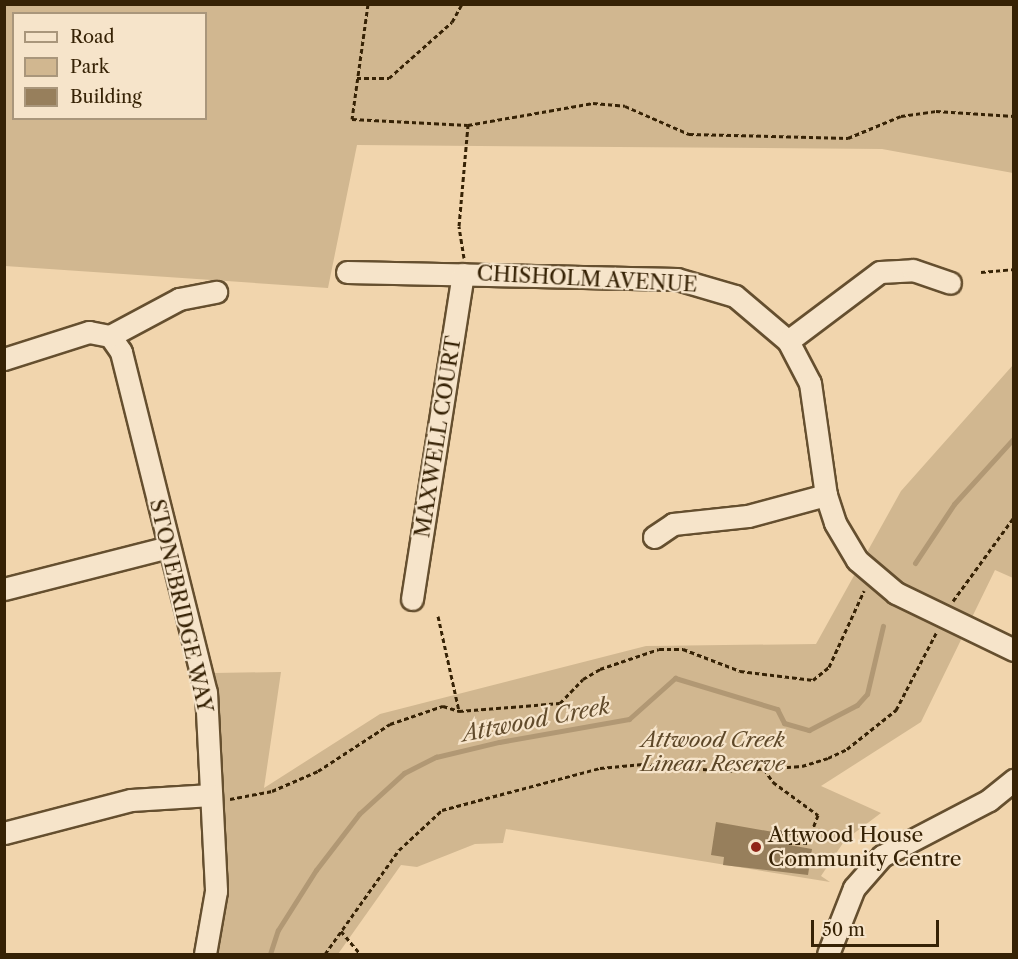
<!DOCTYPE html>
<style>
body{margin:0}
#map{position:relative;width:1018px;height:959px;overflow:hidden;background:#f1d5ad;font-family:"Libre Caslon Text",serif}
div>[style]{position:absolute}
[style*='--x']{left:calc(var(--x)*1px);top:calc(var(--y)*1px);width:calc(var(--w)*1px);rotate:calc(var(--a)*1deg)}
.green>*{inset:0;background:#d1b790}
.stream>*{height:5px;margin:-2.5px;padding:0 2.5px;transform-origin:2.5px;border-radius:2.5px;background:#b19874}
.building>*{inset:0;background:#977f5c}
.path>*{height:3px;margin-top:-1.5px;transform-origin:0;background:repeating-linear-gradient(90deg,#362205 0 4.5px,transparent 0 7.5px)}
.roads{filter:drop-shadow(2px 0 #654f2f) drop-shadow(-2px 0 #654f2f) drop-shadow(0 2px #654f2f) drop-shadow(0 -2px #654f2f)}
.minor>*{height:21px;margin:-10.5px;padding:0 10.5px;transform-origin:10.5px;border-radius:10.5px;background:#f6e4ca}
.dots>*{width:16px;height:16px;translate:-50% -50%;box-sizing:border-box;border:3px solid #f6e4ca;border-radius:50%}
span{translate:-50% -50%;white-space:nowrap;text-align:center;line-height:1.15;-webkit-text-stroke:4.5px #f6e4ca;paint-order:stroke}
.street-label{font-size:21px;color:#362205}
.park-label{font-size:21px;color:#5d4728;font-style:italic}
.poi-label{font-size:21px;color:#362205}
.left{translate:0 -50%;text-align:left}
.water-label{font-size:22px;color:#614b2c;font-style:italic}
.frame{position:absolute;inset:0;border:6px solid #362205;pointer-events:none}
.legend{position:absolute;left:12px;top:12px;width:195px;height:108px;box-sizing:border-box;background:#f6e4ca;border:2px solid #a9967b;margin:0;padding:8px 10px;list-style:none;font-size:18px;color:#362205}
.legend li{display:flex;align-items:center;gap:12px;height:30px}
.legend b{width:30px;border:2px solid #a9967b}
.scale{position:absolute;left:811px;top:920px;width:128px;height:27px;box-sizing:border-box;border:3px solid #362205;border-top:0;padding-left:8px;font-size:18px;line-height:21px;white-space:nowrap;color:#362205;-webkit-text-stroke:4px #f6e4ca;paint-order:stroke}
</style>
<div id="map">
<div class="green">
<i style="clip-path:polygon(evenodd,4px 5px,1013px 5px,1013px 173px,882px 149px,357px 145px,328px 288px,5px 266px,4px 5px,14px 14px,206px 14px,206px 118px,14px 118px,14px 14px)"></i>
<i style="clip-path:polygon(1013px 365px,1013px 578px,995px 570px,921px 722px,821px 786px,881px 813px,845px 840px,821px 876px,830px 882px,506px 829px,503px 843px,475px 844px,417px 867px,401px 865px,338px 954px,217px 954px,227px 904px,214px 673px,281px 672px,264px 788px,380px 714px,646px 646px,816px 644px,901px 491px)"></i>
</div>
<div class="stream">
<i style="--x:915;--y:563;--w:71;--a:-56.5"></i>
<i style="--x:954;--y:504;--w:89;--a:-47.7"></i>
<i style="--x:270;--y:954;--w:25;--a:-72"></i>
<i style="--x:278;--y:930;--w:71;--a:-57.7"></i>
<i style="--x:316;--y:870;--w:71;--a:-52.5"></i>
<i style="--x:359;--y:814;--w:61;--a:-42.3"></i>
<i style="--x:404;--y:773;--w:36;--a:-27"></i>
<i style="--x:436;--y:757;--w:65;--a:-13.4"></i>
<i style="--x:499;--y:742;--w:132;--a:-10"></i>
<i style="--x:629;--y:719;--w:62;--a:-41.7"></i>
<i style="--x:675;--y:678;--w:107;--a:16.9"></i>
<i style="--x:777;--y:709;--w:16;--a:63"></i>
<i style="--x:784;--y:723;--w:26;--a:16"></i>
<i style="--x:809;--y:730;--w:54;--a:-27.5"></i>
<i style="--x:857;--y:705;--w:15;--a:-48"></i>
<i style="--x:867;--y:694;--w:70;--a:-76.8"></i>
</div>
<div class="building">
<i style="clip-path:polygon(716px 822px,790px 835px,789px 845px,812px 849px,808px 875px,723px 865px,724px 857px,711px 855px)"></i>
</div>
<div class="path">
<i style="--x:368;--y:4;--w:116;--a:97.9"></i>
<i style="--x:352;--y:119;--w:116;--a:3"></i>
<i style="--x:468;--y:125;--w:127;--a:-10"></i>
<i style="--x:593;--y:103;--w:32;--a:5"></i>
<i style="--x:625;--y:106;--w:70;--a:23.6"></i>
<i style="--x:689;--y:134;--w:159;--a:1.4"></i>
<i style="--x:848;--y:138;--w:57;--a:-22.5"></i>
<i style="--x:901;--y:116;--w:35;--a:-8"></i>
<i style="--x:936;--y:111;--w:78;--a:3.7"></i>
<i style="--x:357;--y:78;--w:32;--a:0"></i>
<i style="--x:389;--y:78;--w:84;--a:-41.6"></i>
<i style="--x:452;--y:22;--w:21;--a:-61"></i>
<i style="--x:464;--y:258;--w:32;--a:-99"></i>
<i style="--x:459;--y:226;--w:101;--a:-84.9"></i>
<i style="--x:981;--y:272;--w:33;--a:-5"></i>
<i style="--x:953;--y:601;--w:104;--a:-54"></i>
<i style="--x:438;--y:616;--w:97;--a:77.5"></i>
<i style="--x:764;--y:769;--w:16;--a:55"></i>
<i style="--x:773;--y:782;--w:56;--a:36.3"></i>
<i style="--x:818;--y:815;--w:30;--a:111"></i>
<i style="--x:807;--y:843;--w:18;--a:180"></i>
<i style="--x:230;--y:799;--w:43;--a:-10.8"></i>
<i style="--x:272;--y:791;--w:50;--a:-23.5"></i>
<i style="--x:318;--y:771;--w:86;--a:-33.1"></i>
<i style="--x:390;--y:724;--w:56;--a:-18.8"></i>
<i style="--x:443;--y:706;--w:17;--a:17"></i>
<i style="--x:459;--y:711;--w:101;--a:-4.5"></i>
<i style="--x:560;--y:703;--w:33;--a:-46"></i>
<i style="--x:583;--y:679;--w:20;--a:-30"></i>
<i style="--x:600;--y:669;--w:62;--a:-18.7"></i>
<i style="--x:659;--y:649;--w:24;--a:0"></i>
<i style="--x:683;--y:649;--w:61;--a:21.1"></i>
<i style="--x:740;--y:671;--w:74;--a:7"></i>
<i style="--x:813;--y:680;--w:21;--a:-39"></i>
<i style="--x:829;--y:667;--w:84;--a:-65.3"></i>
<i style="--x:779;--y:831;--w:32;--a:16"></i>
<i style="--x:341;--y:931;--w:30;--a:50"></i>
<i style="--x:325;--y:954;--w:128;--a:-54.6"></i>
<i style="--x:399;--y:850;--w:59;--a:-42.9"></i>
<i style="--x:442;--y:810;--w:163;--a:-14.9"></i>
<i style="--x:600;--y:768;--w:43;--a:-5.3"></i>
<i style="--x:643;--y:764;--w:84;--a:4.8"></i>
<i style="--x:727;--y:771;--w:75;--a:-3.8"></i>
<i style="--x:802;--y:766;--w:27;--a:-17"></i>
<i style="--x:828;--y:758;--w:21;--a:-25"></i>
<i style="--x:847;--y:749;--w:63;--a:-38.5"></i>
<i style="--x:896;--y:710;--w:87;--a:-62.5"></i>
</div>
<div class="roads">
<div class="minor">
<i style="--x:347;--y:272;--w:330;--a:1.2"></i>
<i style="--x:677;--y:279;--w:60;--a:16.3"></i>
<i style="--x:735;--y:296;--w:70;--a:40.3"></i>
<i style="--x:788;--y:341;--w:47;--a:62.4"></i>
<i style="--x:810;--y:383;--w:113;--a:81.9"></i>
<i style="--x:826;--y:495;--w:29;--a:72"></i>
<i style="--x:835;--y:523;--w:43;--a:59.3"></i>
<i style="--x:857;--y:560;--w:51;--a:40.2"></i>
<i style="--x:896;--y:593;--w:131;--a:25.8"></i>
<i style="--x:110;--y:336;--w:19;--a:55"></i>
<i style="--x:121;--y:352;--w:350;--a:76"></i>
<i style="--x:206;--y:692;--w:199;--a:87.1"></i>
<i style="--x:216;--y:891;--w:64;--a:99.9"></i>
<i style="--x:788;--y:341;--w:115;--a:-36.9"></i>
<i style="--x:880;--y:272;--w:33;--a:-3"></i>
<i style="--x:913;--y:270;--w:39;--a:19"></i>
<i style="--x:4;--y:359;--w:89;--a:-17.6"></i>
<i style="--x:89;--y:332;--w:21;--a:11"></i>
<i style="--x:110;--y:336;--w:78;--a:-28.2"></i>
<i style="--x:179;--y:299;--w:38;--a:-11"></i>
<i style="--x:654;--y:537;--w:23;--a:-34"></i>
<i style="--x:673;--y:524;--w:75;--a:-6.1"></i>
<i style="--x:748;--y:516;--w:81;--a:-15.1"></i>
<i style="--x:4;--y:589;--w:170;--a:-14.3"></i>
<i style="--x:412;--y:599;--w:329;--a:-81.1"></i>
<i style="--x:4;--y:833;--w:131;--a:-14.6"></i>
<i style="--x:131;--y:800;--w:80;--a:-3.6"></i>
<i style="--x:828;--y:954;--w:71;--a:-68.5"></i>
<i style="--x:854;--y:888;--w:43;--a:-48.8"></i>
<i style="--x:882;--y:856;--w:121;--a:-27.6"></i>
<i style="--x:989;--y:800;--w:32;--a:-39"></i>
</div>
</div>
<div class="dots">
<i style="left:756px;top:847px;background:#8f2418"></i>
</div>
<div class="street-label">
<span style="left:587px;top:279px;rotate:3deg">CHISHOLM AVENUE</span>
<span style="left:438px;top:437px;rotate:-81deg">MAXWELL COURT</span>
<span style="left:181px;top:606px;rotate:77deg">STONEBRIDGE WAY</span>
</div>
<div class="park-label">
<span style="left:713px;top:752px">Attwood Creek<br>Linear Reserve</span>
</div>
<div class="poi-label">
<span class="left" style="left:768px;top:847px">Attwood House<br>Community Centre</span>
</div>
<div class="water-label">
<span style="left:536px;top:720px;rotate:-11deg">Attwood Creek</span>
</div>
<div class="frame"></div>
<ul class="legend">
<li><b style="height:8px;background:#f6e4ca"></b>Road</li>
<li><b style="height:16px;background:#d1b790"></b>Park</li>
<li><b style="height:16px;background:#977f5c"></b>Building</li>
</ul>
<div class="scale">50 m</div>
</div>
